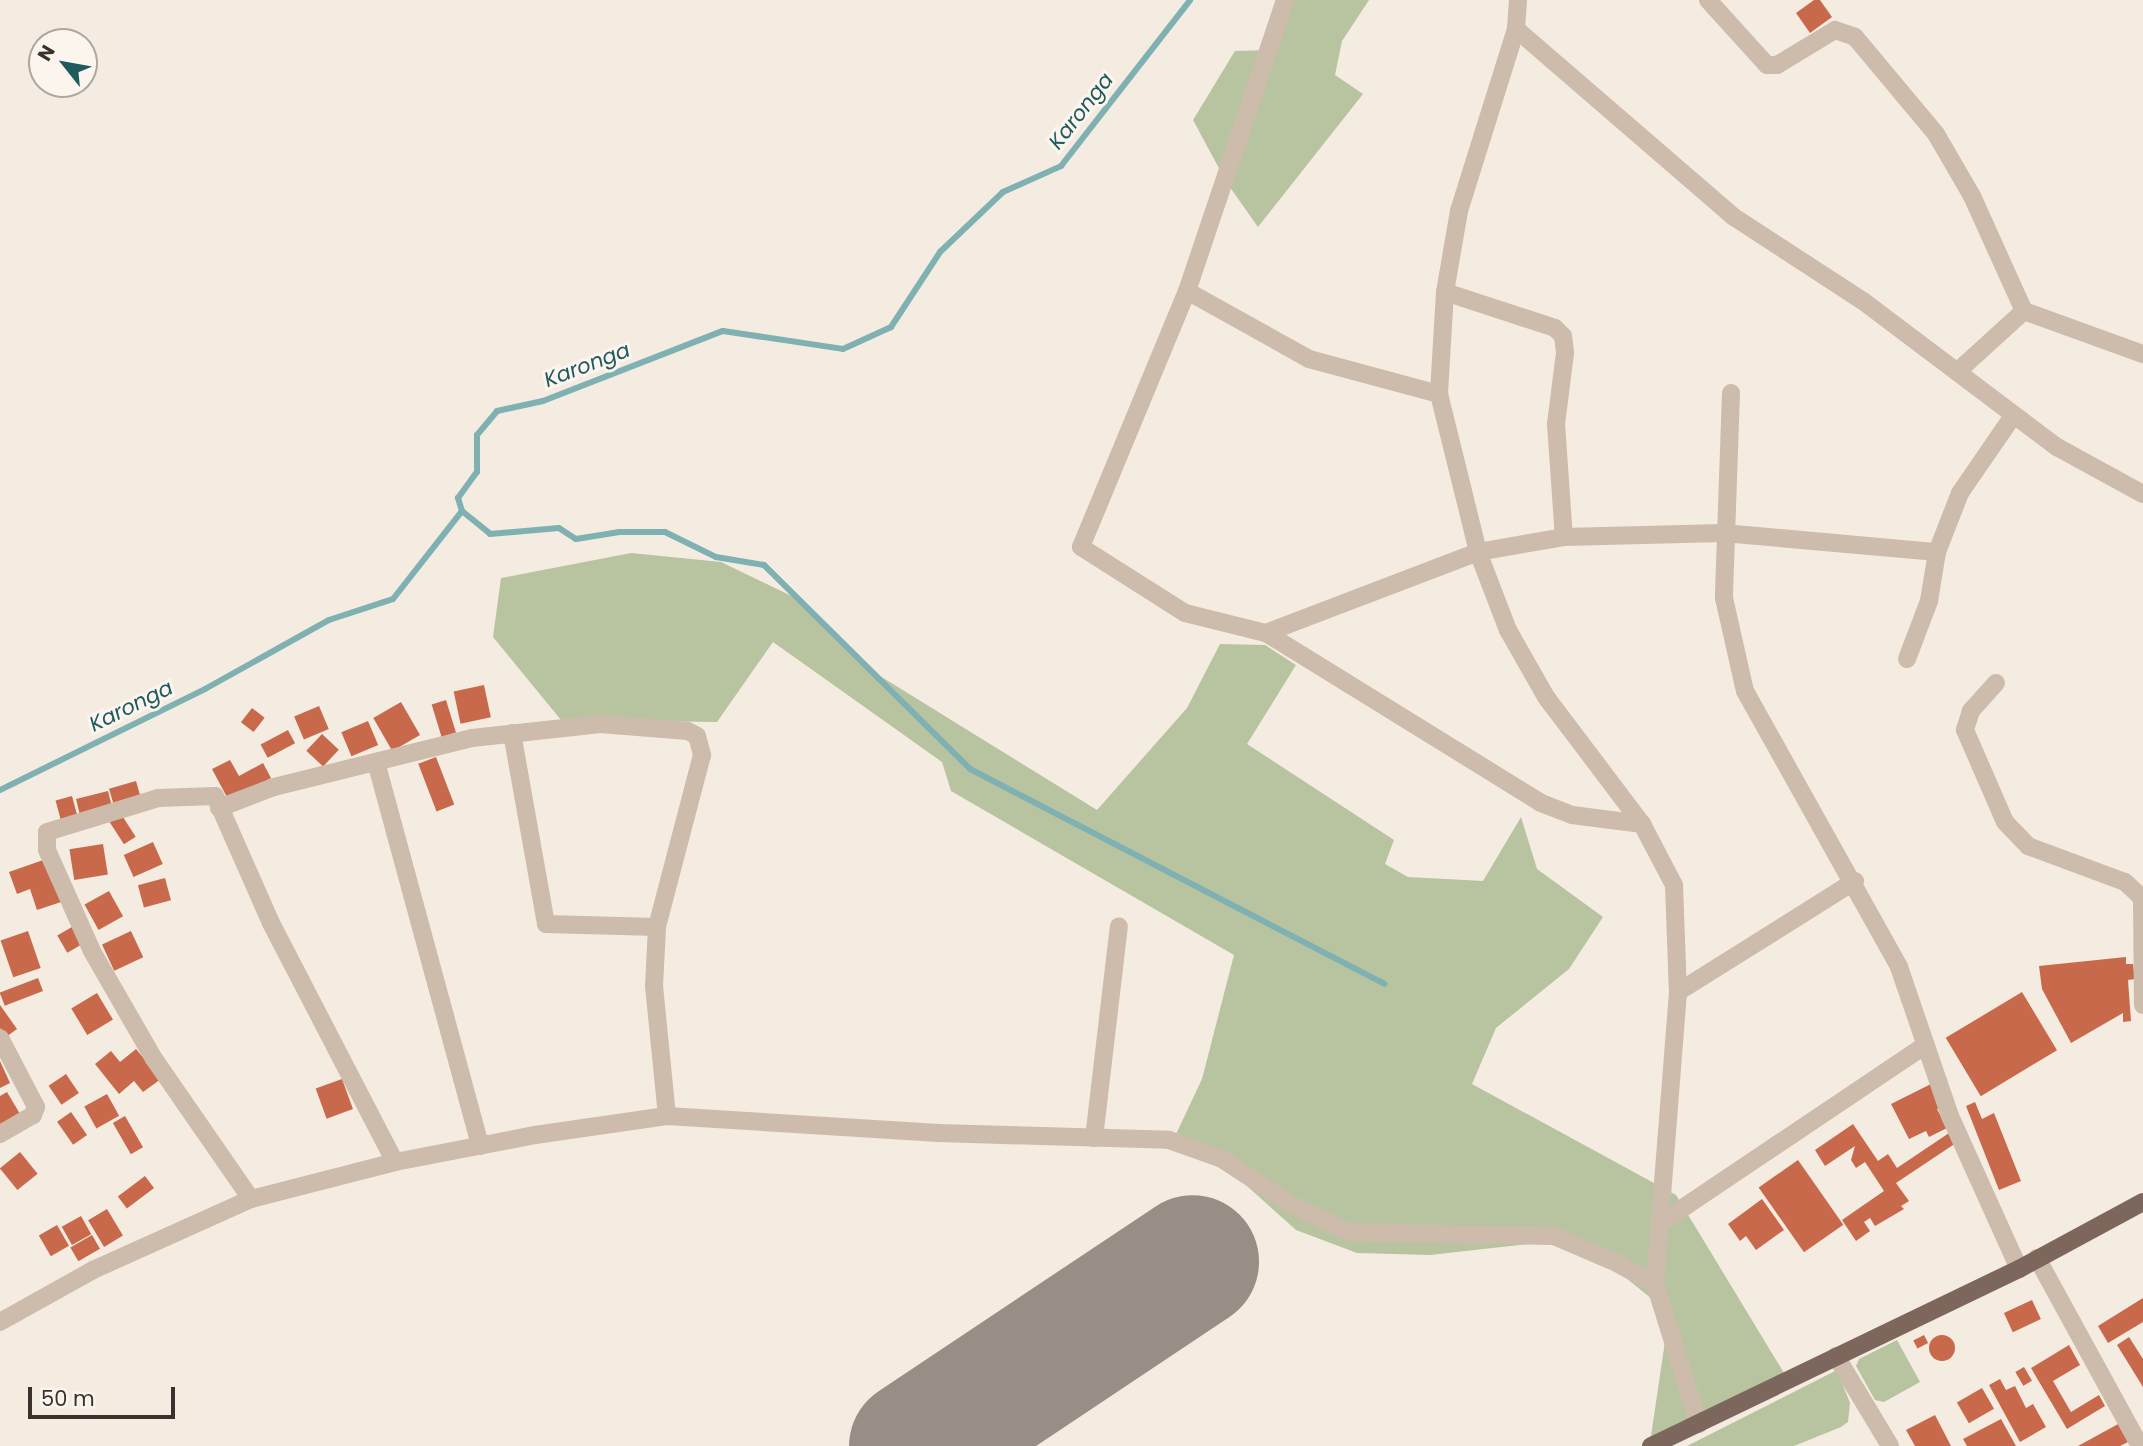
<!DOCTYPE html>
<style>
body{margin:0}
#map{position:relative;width:2143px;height:1446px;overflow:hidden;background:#f4ebe1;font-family:Poppins,sans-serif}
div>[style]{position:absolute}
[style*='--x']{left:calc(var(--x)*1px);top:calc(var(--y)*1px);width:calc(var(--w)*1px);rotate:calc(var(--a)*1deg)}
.green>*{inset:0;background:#b8c4a0}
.stream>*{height:6px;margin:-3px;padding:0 3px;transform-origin:3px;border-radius:3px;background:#7fb0b2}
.runway>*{height:133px;margin:-66.5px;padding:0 66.5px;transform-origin:66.5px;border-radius:66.5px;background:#988e86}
.building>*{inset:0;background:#c8694b;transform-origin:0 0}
.round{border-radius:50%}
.minor>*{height:18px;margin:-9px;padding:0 9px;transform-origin:9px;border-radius:9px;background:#cdbbac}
.major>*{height:18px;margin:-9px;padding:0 9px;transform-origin:9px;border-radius:9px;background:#7d675c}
span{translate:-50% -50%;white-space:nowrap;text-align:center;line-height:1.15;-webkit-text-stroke:6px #fbf5ee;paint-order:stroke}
.water-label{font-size:21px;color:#1f5a5e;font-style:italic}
.north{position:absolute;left:28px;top:28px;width:70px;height:70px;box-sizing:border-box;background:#fbf5ee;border:2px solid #aea6a0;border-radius:50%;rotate:301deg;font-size:19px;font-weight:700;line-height:28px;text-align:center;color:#3b302b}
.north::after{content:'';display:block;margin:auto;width:24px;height:32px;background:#1f5a5e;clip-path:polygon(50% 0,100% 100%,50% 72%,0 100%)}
.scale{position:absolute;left:28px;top:1387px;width:147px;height:32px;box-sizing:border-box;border:4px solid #3b302b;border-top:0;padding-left:9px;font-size:21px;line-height:24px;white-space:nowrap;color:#3b302b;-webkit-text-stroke:5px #fbf5ee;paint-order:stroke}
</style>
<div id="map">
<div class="green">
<i style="clip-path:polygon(1286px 0,1369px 0,1342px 41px,1335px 75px,1363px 94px,1258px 227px,1227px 183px,1193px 120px,1235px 51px,1273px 50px)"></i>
<i style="clip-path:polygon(631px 553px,721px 562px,802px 601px,859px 663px,1097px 810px,1187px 708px,1220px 644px,1265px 645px,1296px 665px,1247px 744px,1394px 840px,1385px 864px,1408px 877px,1483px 881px,1521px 817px,1537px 869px,1603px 917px,1569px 969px,1496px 1028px,1472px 1084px,1676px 1195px,1784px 1373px,1651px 1436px,1668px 1321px,1657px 1303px,1605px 1261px,1554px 1241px,1430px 1255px,1357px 1253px,1296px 1230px,1237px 1177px,1200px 1156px,1164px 1148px,1177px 1132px,1202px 1079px,1234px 955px,951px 791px,942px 762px,773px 642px,717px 722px,561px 720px,493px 637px,501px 578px)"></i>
<i style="clip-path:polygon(1897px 1340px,1920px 1382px,1884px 1402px,1875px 1400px,1856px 1366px,1859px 1359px)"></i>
<i style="clip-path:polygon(1837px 1370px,1850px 1403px,1848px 1422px,1841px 1427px,1794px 1446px,1687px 1446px)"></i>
</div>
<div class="stream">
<i style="--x:462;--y:511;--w:36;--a:39"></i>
<i style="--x:490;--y:534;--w:69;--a:-5"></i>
<i style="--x:559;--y:528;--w:20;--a:33"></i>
<i style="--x:576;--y:539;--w:44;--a:-9.2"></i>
<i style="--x:619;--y:532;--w:46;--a:0"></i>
<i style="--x:665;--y:532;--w:57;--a:26.1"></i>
<i style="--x:716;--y:557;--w:49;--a:9.5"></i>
<i style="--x:764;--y:565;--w:290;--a:44.7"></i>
<i style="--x:970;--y:769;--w:467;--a:27.4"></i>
<i style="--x:0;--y:790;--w:229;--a:-26.2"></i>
<i style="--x:205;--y:689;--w:142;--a:-29.1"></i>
<i style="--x:329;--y:620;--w:67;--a:-18.2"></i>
<i style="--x:393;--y:599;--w:112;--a:-51.9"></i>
<i style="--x:462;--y:511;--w:14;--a:-107"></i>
<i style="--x:458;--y:498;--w:32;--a:-54"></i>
<i style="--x:477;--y:472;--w:37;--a:-90"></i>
<i style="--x:477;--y:435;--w:31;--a:-50"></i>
<i style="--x:497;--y:411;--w:47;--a:-12.3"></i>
<i style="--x:543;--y:401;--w:193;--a:-21.3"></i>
<i style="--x:723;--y:331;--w:121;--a:8.5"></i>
<i style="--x:843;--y:349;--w:53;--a:-24.6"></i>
<i style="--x:891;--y:327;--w:90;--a:-56.8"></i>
<i style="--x:940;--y:252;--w:87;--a:-43.6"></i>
<i style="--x:1003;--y:192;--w:64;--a:-24.1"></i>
<i style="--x:1061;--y:166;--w:210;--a:-52.1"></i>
</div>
<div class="runway">
<i style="--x:915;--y:1446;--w:333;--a:-33.7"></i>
</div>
<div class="building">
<i style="clip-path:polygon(1814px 0,1820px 0,1832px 17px,1810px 33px,1796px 13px)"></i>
<i style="left:484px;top:685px;width:33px;height:31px;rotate:78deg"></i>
<i style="left:446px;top:700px;width:34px;height:15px;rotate:73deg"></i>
<i style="left:401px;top:702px;width:38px;height:32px;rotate:60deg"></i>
<i style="left:319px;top:706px;width:25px;height:27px;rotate:67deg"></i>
<i style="left:252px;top:708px;width:16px;height:18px;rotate:38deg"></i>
<i style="left:368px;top:721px;width:26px;height:29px;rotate:67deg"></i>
<i style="left:288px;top:730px;width:15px;height:31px;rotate:62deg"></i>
<i style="left:322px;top:734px;width:23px;height:23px;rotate:43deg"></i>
<i style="left:436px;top:757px;width:51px;height:19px;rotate:69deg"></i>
<i style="clip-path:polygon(230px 760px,239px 776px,263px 763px,271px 778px,229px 801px,212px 769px)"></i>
<i style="left:136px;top:781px;width:19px;height:28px;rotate:74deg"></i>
<i style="left:108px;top:791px;width:16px;height:33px;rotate:76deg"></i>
<i style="left:72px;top:796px;width:20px;height:17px;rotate:75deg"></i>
<i style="left:121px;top:814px;width:27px;height:14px;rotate:57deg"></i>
<i style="left:153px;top:842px;width:24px;height:32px;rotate:66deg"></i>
<i style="left:103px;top:844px;width:31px;height:34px;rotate:81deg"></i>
<i style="clip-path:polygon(46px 859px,61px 902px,37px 910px,30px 889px,17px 894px,9px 872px)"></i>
<i style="left:165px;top:878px;width:23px;height:28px;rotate:75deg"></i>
<i style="left:109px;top:891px;width:29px;height:28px;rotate:61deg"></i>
<i style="left:72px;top:927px;width:20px;height:17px;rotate:60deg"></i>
<i style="left:28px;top:931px;width:39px;height:29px;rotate:71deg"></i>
<i style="left:131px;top:931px;width:29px;height:32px;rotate:65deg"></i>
<i style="clip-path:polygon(2126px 957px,2126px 964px,2133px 964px,2135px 979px,2128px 980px,2131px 1021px,2123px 1022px,2123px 1013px,2071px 1043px,2042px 989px,2039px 966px)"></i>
<i style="left:38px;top:978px;width:14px;height:41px;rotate:69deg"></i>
<i style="left:2022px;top:992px;width:68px;height:89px;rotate:59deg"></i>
<i style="left:97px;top:993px;width:31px;height:30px;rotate:59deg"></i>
<i style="clip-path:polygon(0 1005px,17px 1029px,6px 1037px,0 1028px)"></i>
<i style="clip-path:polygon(136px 1049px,161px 1079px,143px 1092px,134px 1081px,119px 1094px,95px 1064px,111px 1051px,120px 1062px)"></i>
<i style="clip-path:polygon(0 1061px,10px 1083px,0 1088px)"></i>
<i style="left:66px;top:1074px;width:23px;height:21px;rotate:56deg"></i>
<i style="left:342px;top:1079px;width:32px;height:28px;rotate:70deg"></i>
<i style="clip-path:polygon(1933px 1083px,1944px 1105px,1937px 1109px,1947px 1128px,1929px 1137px,1926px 1131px,1909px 1139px,1891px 1104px)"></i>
<i style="clip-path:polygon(7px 1092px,23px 1119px,0 1132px,0 1096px)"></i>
<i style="left:107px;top:1094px;width:25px;height:26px;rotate:61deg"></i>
<i style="clip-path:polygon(1975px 1102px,1982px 1119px,1994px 1113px,2021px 1181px,1999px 1190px,1966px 1106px)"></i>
<i style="left:71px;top:1112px;width:28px;height:17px;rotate:55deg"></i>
<i style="left:125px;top:1116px;width:36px;height:14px;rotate:60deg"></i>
<i style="clip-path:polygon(1853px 1124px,1878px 1161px,1888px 1154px,1897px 1168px,1952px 1131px,1959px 1141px,1896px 1183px,1909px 1201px,1901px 1206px,1904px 1209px,1875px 1226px,1870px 1218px,1864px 1222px,1870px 1231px,1856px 1241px,1842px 1220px,1884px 1191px,1865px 1162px,1856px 1168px,1851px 1160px,1855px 1146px,1825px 1166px,1815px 1150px)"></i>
<i style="left:20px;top:1152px;width:28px;height:26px;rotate:51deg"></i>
<i style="left:1798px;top:1160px;width:79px;height:48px;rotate:55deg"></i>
<i style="left:145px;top:1176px;width:15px;height:34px;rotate:53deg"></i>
<i style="clip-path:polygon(1762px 1199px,1784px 1230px,1756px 1250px,1746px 1236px,1740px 1241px,1728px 1224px)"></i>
<i style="left:107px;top:1209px;width:31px;height:22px;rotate:59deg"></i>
<i style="left:81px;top:1216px;width:21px;height:22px;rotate:61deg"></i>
<i style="left:57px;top:1225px;width:24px;height:21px;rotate:60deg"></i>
<i style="left:92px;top:1235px;width:16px;height:25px;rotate:60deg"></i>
<i style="clip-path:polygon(2143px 1298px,2143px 1322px,2108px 1343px,2098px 1326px)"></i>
<i style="left:2032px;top:1300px;width:21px;height:31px;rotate:65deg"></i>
<i style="left:1924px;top:1335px;width:9px;height:12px;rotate:63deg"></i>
<i class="round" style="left:1929px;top:1335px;width:26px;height:26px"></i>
<i style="clip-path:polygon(2129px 1337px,2143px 1359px,2143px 1387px,2117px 1345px)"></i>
<i style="clip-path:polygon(2069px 1345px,2080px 1365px,2053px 1381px,2071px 1412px,2099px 1395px,2105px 1406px,2067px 1429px,2031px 1368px)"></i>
<i style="left:2024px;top:1367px;width:16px;height:10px;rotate:60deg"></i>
<i style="clip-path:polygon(2000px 1379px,2006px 1390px,2015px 1386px,2026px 1408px,2033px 1404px,2046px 1427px,2020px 1442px,1989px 1385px)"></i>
<i style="left:1982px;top:1388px;width:24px;height:29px;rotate:60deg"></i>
<i style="clip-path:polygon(1935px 1415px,1951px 1446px,1915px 1446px,1906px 1430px)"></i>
<i style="clip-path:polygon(2001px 1419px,2016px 1446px,1967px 1446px,1963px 1439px)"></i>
<i style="clip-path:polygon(2120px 1423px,2130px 1441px,2120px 1446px,2078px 1446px)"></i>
</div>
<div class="minor">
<i style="--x:1285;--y:0;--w:307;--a:108.6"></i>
<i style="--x:1187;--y:291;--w:277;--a:112.5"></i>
<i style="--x:1081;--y:547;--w:123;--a:32.4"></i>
<i style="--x:1185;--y:613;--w:83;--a:13.9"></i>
<i style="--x:1266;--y:633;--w:323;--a:31.7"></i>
<i style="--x:1541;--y:803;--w:33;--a:21"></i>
<i style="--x:1572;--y:815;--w:71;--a:7.3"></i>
<i style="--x:1518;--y:0;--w:29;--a:94"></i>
<i style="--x:1516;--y:29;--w:191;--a:107.4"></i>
<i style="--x:1459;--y:211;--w:82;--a:99.8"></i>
<i style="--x:1445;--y:292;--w:102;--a:93.4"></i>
<i style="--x:1439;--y:394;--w:163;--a:76.1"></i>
<i style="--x:1478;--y:552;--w:84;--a:69"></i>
<i style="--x:1508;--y:630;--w:77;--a:60.4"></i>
<i style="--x:1546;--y:697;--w:159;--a:52.9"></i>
<i style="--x:1642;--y:824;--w:69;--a:62.3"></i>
<i style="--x:1674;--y:885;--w:107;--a:87.9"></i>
<i style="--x:1678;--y:992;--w:293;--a:94.5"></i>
<i style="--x:1708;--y:0;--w:88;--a:47.8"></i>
<i style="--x:1767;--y:65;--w:10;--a:0"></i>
<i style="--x:1777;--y:65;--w:68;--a:-31.1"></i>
<i style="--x:1835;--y:30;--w:21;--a:19"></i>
<i style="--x:1855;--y:37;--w:126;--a:50.1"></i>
<i style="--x:1936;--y:134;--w:72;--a:59.9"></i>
<i style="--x:1972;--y:196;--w:126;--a:65.7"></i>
<i style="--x:2024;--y:311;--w:127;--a:19.9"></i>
<i style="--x:1516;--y:29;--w:288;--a:40.8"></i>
<i style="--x:1734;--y:217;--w:154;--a:33.1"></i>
<i style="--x:1863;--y:301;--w:243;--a:37"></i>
<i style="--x:2057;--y:447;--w:98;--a:28.7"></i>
<i style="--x:1187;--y:291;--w:140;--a:29.1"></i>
<i style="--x:1309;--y:359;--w:135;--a:15.1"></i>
<i style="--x:1445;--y:292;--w:116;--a:18.1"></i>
<i style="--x:1555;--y:328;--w:11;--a:45"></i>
<i style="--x:1563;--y:336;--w:17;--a:83"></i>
<i style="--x:1565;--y:353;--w:72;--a:97.2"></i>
<i style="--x:1556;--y:424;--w:113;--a:86"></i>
<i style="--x:1958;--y:371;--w:89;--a:-42.3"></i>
<i style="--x:1731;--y:393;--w:205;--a:92"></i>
<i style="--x:1724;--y:598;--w:95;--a:77.3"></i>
<i style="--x:1745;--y:691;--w:316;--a:60.8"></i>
<i style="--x:1899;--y:967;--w:157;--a:71.1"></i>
<i style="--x:1950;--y:1116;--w:168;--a:65.7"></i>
<i style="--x:1266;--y:633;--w:227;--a:-20.9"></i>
<i style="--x:1478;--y:552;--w:87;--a:-9.9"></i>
<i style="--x:1564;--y:537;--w:159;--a:-1.4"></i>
<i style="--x:1723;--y:533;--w:215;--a:5.1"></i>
<i style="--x:1907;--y:659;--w:62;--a:-69.2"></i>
<i style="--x:1929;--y:601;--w:50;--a:-80.7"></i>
<i style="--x:1937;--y:552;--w:63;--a:-68.7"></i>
<i style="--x:1960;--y:493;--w:93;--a:-55.5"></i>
<i style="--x:1996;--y:683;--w:38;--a:132"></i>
<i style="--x:1971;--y:711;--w:20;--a:108"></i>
<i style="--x:1965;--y:730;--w:100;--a:66.5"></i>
<i style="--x:2005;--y:822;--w:33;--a:46"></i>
<i style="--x:2028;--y:846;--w:103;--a:20.4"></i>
<i style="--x:2125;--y:882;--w:23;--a:43"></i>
<i style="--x:2142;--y:898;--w:107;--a:89.5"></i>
<i style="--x:512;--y:733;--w:194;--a:79.9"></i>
<i style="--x:546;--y:924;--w:111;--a:1.5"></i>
<i style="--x:376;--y:762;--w:398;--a:74.8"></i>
<i style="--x:219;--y:808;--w:59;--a:-20.9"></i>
<i style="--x:274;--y:787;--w:204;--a:-13.9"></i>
<i style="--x:472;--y:738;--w:129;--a:-6.2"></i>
<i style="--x:600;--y:724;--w:88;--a:4.5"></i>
<i style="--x:688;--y:731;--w:10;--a:29"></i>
<i style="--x:697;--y:736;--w:20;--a:75"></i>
<i style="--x:702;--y:755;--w:178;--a:104.7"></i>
<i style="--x:657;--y:927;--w:59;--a:92.9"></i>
<i style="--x:654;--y:986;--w:131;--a:84.3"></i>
<i style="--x:1678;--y:992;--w:209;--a:-32.1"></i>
<i style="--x:0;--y:1038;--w:78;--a:62.4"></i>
<i style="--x:36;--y:1107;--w:9;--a:111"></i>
<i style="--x:33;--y:1115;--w:38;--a:150"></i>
<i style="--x:1094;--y:1138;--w:213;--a:-83.3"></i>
<i style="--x:251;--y:1199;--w:170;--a:-124.7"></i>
<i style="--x:154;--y:1059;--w:125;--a:-119.9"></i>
<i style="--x:92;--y:951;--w:111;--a:-114"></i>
<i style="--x:47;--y:850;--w:18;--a:-90"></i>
<i style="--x:47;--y:832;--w:116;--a:-17"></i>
<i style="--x:158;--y:798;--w:57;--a:-2"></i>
<i style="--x:215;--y:796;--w:139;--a:66.2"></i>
<i style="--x:271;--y:923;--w:269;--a:62.6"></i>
<i style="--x:1659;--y:1224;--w:321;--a:-33.9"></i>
<i style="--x:2037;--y:1258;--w:214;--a:61.3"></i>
<i style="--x:0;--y:1322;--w:107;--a:-29.2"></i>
<i style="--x:93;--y:1270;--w:173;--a:-24.2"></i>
<i style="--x:251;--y:1199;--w:149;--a:-14.4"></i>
<i style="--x:395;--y:1162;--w:143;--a:-10.9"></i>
<i style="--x:535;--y:1135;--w:133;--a:-8.2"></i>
<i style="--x:667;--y:1116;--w:272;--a:3.6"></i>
<i style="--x:938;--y:1133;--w:231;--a:1.7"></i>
<i style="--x:1169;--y:1140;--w:56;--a:19.7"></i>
<i style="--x:1222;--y:1159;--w:84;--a:33.3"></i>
<i style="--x:1292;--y:1205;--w:62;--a:25.7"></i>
<i style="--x:1348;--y:1232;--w:206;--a:1.1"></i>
<i style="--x:1554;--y:1236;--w:69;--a:23.2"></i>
<i style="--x:1617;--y:1263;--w:43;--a:28.9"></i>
<i style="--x:1655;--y:1284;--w:147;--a:72.6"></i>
<i style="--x:1836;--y:1356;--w:105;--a:59"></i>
</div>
<div class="major">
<i style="--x:1651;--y:1446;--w:408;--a:-25.7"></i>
<i style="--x:2019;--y:1269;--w:141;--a:-28.4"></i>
</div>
<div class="water-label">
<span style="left:1081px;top:111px;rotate:-52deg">Karonga</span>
<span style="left:587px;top:365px;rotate:-21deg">Karonga</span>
<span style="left:131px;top:706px;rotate:-26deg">Karonga</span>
</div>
<div class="north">N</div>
<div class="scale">50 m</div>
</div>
